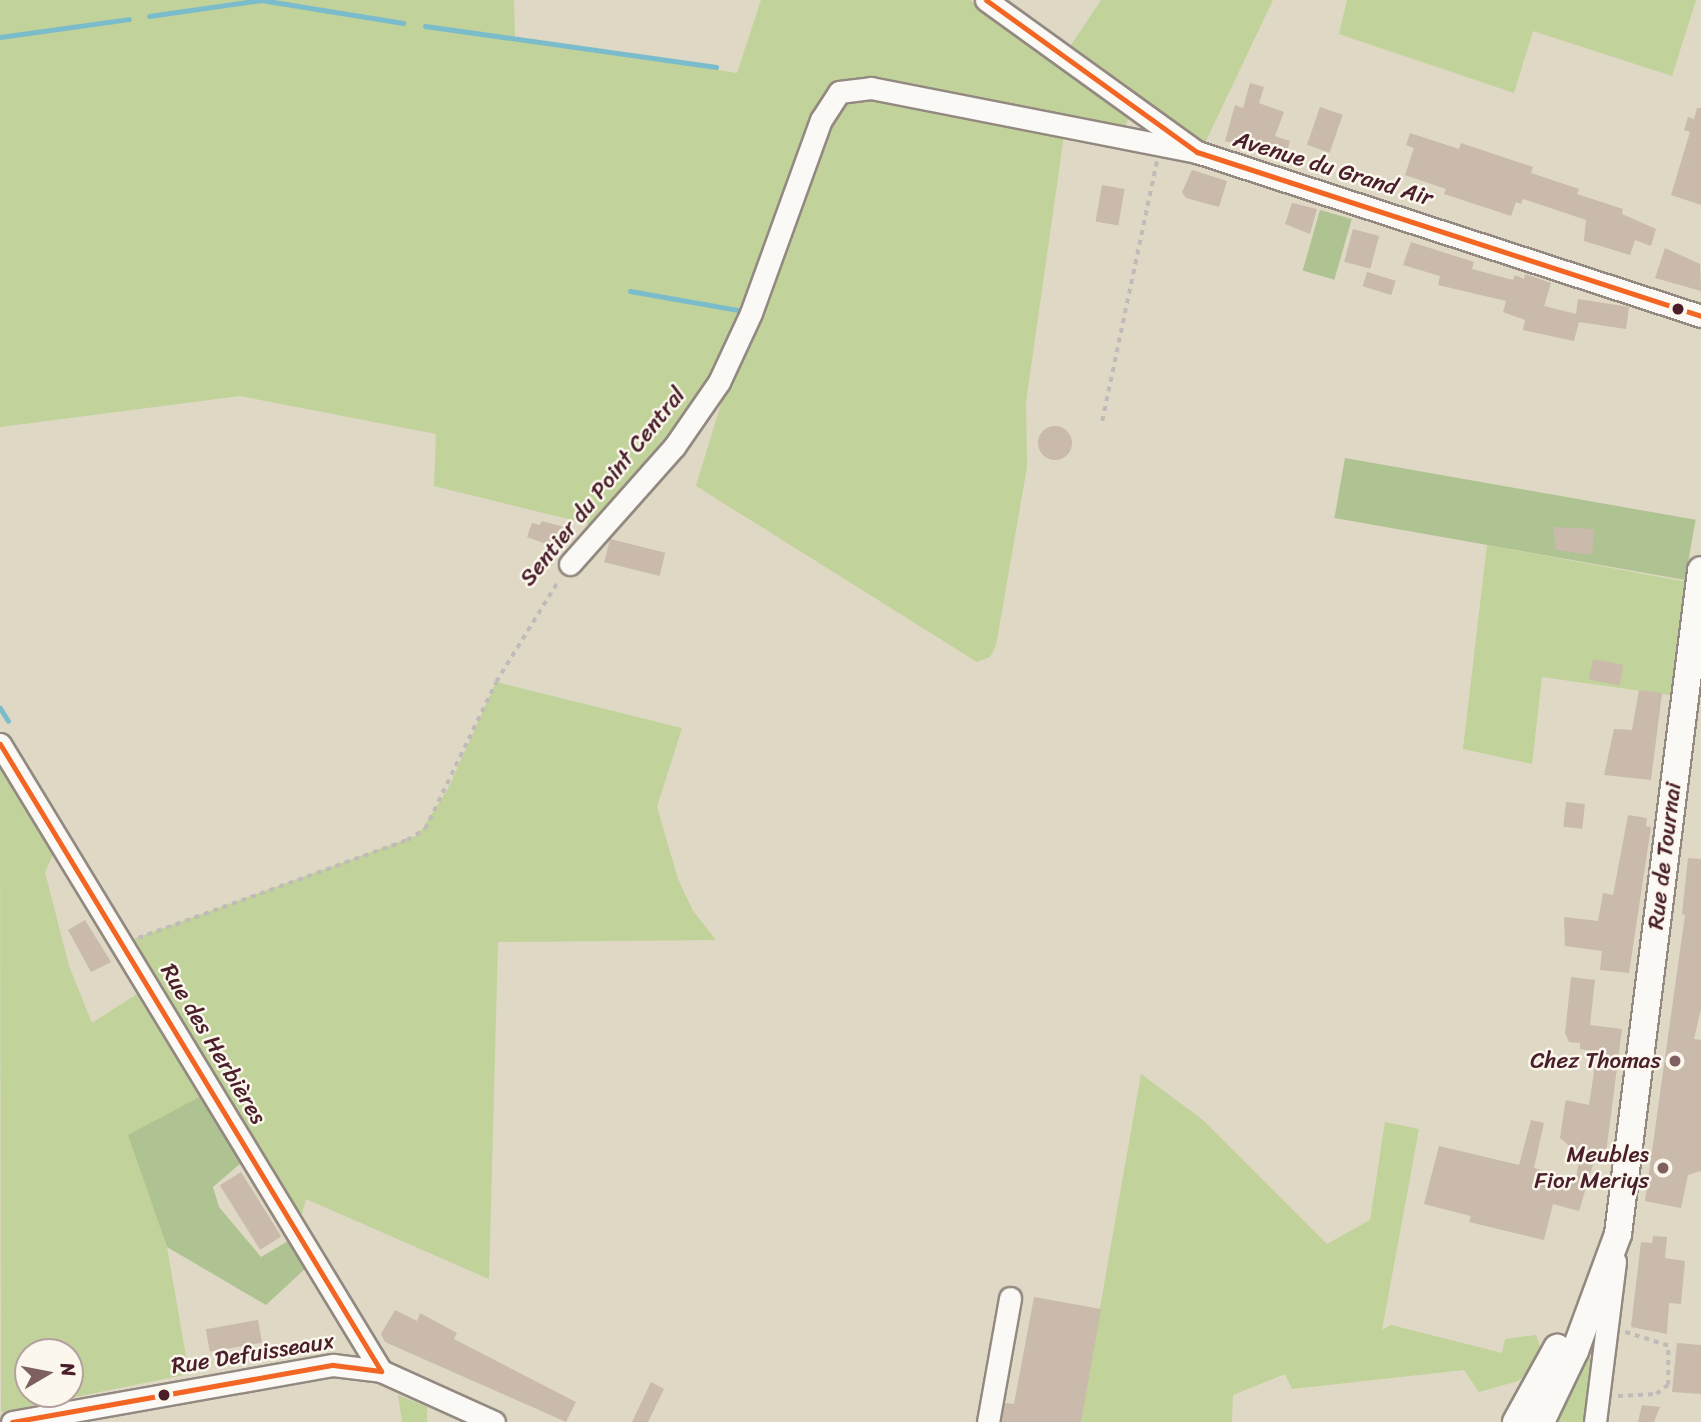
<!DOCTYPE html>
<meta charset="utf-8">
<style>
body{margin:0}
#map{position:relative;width:1701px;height:1422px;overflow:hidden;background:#ded8c4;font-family:Sriracha,sans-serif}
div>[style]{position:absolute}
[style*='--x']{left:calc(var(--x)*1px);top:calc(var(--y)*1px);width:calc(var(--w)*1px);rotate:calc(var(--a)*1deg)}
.green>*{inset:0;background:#c1d29a}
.forest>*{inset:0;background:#aec391;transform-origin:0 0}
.stream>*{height:5px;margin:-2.5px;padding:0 2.5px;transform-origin:2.5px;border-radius:2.5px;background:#7abccb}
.building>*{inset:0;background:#c9baac;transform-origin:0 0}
.round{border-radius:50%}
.path>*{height:3.5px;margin-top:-1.75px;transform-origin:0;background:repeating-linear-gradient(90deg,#c0bbb9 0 5px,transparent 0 10px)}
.roads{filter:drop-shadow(2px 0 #938981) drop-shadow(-2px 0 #938981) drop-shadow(0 2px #938981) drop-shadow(0 -2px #938981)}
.minor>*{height:21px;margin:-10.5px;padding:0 10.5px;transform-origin:10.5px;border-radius:10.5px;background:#faf9f6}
.major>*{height:26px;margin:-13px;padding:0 13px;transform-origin:13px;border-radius:13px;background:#faf9f6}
.bus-1>*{height:5px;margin:-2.5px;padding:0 2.5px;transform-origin:2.5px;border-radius:2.5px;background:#f26522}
.dots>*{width:19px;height:19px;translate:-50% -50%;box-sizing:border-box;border:4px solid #fbf7ec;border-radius:50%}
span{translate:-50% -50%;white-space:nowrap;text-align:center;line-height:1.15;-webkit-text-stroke:5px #fbf7ec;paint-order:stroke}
.street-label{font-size:23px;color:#4a1f2b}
.poi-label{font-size:23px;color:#4a1f2b}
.right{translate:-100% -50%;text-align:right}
.north{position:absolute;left:14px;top:1338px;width:70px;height:70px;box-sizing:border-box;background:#fbf7ec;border:2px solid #b4a19f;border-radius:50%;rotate:80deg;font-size:19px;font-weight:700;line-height:28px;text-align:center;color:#4a1f2b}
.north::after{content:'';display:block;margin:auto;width:24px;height:32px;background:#7e6061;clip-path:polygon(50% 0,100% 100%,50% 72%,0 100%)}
</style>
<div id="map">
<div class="green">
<i style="clip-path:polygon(0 0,514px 0,515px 39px,737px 73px,761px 0,970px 0,1131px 113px,1123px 131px,838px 87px,717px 369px,685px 423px,592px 525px,434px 486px,436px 434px,240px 396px,0 427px)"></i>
<i style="clip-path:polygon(1101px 0,1273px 0,1205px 143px,1071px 45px)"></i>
<i style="clip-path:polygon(1347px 0,1696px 0,1672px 76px,1533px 31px,1514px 93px,1339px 34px)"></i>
<i style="clip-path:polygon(851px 94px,1064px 135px,1026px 402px,1027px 467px,996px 645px,990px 657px,977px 662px,696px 486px,734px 361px,826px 121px)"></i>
<i style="clip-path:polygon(1487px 545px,1687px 582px,1670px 695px,1542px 677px,1532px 764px,1463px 749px)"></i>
<i style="clip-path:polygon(496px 682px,682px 728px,657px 807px,678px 879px,693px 911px,716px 940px,498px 942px,489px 1279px,306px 1199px,301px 1218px,131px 940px,418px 835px,448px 789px)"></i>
<i style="clip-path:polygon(evenodd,0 768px,54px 853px,45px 872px,69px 966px,92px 1023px,140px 992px,201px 1096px,129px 1135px,167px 1247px,189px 1374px,1px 1412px,0 768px,28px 1352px,70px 1352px,70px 1394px,28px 1394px,28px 1352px)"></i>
<i style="clip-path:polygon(1141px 1074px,1203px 1120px,1327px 1244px,1370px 1220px,1385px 1122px,1419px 1129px,1382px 1330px,1391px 1325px,1502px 1353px,1505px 1339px,1536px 1335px,1542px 1352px,1537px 1366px,1518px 1381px,1479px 1392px,1464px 1370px,1292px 1389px,1285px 1374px,1233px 1395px,1232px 1422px,1080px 1422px)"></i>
<i style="clip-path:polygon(1587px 1357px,1595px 1360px,1586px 1422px,1553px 1422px)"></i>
<i style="clip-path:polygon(398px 1395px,427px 1407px,427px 1422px,402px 1422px)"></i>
</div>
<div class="forest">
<i style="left:1320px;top:210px;width:33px;height:63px;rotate:16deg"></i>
<i style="left:1345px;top:458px;width:356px;height:61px;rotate:10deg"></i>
<i style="clip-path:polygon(201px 1096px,242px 1162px,213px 1187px,219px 1207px,261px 1257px,290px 1240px,307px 1267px,266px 1305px,167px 1247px,128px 1135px)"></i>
</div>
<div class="stream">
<i style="--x:149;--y:16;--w:113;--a:-8.1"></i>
<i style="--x:261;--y:0;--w:144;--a:9.2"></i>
<i style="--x:425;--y:26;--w:294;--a:8"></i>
<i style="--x:0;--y:37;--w:130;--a:-7.9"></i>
<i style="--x:630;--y:291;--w:116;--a:10"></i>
<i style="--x:0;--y:708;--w:15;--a:58"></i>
</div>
<div class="building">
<i style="clip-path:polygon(1250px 83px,1264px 87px,1259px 103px,1284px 112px,1275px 136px,1290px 141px,1285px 159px,1225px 141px,1235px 105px,1243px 108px)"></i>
<i style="left:1320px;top:107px;width:24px;height:40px;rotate:19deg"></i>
<i style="clip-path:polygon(1697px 108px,1701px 108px,1701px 205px,1671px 195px,1690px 132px,1684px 130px,1688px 117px,1694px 119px)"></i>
<i style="clip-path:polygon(1410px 133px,1459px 149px,1461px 143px,1533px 167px,1531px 173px,1579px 189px,1577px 194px,1623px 209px,1622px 214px,1656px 229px,1651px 246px,1635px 240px,1630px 255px,1584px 241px,1586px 220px,1523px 199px,1521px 204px,1516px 202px,1511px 216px,1444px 194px,1446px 189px,1405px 175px,1414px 148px,1406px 145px)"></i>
<i style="clip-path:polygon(1192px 170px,1227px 181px,1219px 207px,1186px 198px,1182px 192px)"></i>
<i style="left:1102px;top:185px;width:23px;height:37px;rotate:10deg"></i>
<i style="clip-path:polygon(1292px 203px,1317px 209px,1310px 234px,1285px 224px)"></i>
<i style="left:1353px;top:229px;width:27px;height:34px;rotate:15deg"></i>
<i style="clip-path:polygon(1411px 242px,1474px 262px,1472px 269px,1513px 280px,1515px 275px,1524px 279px,1525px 274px,1551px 283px,1544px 306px,1576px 314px,1578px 299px,1629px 307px,1626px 329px,1579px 322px,1574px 341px,1523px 330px,1525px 320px,1503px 312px,1506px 301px,1438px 285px,1440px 276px,1403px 265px)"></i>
<i style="clip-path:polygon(1665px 248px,1700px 264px,1701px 291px,1655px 278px)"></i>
<i style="left:1367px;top:272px;width:30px;height:15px;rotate:17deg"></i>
<i class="round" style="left:1038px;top:426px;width:34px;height:34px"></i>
<i style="clip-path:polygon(542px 521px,568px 528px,562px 550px,527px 537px,532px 523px,540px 525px)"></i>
<i style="clip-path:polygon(1553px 527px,1594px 529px,1592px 555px,1556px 550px)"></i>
<i style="left:610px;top:539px;width:57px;height:24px;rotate:14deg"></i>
<i style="left:1593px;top:659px;width:31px;height:21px;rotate:11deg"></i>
<i style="clip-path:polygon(1639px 690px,1662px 693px,1651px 780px,1604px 775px,1614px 729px,1632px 730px)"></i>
<i style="left:1566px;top:802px;width:19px;height:25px;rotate:6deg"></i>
<i style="clip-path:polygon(1628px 815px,1647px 818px,1646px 826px,1651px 827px,1629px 973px,1600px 970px,1602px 951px,1565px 946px,1564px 917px,1598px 921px,1603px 893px,1613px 895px)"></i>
<i style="clip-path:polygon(1688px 858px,1701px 859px,1701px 1009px,1694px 1039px,1701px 1040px,1701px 1171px,1688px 1175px,1681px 1208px,1645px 1201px,1685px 915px,1682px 914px)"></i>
<i style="clip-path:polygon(85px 920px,111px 962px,91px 972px,68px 930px)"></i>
<i style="clip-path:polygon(1571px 977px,1595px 980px,1590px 1025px,1622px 1029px,1605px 1161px,1595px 1158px,1579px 1211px,1553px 1204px,1544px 1240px,1469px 1222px,1471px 1216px,1424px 1204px,1439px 1146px,1519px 1165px,1531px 1120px,1544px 1123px,1534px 1168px,1576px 1179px,1580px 1155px,1560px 1138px,1565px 1104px,1566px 1100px,1589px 1105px,1597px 1052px,1580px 1049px,1580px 1043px,1569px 1042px,1565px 1033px)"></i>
<i style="left:241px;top:1172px;width:76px;height:25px;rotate:58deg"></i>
<i style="clip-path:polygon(1653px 1236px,1667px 1237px,1665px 1258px,1685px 1261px,1681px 1304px,1669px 1303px,1667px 1334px,1631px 1327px,1641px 1242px,1652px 1243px)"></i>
<i style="clip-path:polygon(1034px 1297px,1101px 1309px,1081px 1422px,1001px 1422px,1005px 1403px,1014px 1404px)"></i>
<i style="clip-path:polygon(395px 1310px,417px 1321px,420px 1313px,457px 1333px,454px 1339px,576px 1402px,566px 1422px,385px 1342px,381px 1334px)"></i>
<i style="left:258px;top:1320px;width:23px;height:53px;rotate:80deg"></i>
<i style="clip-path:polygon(1677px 1343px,1701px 1345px,1701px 1394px,1672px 1392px)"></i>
<i style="clip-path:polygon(651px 1382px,664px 1389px,648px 1422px,632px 1422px)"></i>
<i style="clip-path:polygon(1642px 1405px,1660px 1407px,1654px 1422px,1638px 1422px)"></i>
</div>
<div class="path">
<i style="--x:1102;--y:421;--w:266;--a:-78.1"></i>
<i style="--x:138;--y:938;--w:286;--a:-20"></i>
<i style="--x:407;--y:840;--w:21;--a:-31"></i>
<i style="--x:425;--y:829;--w:163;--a:-64.2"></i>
<i style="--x:496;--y:682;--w:120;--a:-58.3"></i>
<i style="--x:1618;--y:1396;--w:38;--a:-3"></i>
<i style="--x:1656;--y:1394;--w:15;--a:-37"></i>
<i style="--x:1668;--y:1385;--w:39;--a:-90"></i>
<i style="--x:1668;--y:1346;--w:46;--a:-162.3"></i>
</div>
<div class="roads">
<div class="minor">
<i style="--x:986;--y:0;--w:260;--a:35.8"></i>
<i style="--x:1197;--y:152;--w:530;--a:18.02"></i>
<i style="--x:570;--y:564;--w:157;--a:-48.4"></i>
<i style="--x:674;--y:447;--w:79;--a:-55.3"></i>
<i style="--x:719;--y:382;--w:76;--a:-65.1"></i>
<i style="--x:751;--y:313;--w:205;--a:-70.1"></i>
<i style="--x:821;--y:120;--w:33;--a:-57"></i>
<i style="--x:839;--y:92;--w:32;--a:-7"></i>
<i style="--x:871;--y:88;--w:332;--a:11.1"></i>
<i style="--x:0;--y:744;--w:734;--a:58.71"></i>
<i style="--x:12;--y:1422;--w:326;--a:-10.1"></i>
<i style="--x:333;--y:1365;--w:48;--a:7.1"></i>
<i style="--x:381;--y:1371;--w:124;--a:24.3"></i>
<i style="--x:988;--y:1422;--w:126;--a:-79.9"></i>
<i style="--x:1595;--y:1422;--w:162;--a:-82.9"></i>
</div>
<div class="major">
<i style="--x:1516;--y:1422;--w:85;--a:-61"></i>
<i style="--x:1541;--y:1422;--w:79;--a:-64.4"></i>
<i style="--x:1575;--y:1351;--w:125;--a:-69.8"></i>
<i style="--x:1618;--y:1234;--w:669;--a:-82.87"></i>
</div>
</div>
<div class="bus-1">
<i style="--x:986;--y:0;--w:260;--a:35.8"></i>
<i style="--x:1197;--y:152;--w:530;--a:18.02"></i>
<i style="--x:0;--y:744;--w:734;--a:58.71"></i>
<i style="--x:12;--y:1422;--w:326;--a:-10.1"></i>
<i style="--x:333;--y:1365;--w:48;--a:7.1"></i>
</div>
<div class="dots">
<i style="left:1678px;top:309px;background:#4a1f2b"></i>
<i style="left:1675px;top:1061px;background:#7e6061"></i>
<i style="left:1663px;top:1168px;background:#7e6061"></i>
<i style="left:164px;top:1395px;background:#4a1f2b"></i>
</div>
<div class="street-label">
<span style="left:1333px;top:169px;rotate:17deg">Avenue du Grand Air</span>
<span style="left:603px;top:487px;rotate:-51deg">Sentier du Point Central</span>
<span style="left:1665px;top:856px;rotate:-83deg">Rue de Tournai</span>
<span style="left:213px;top:1044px;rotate:59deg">Rue des Herbières</span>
<span style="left:253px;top:1354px;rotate:-9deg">Rue Defuisseaux</span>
</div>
<div class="poi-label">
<span class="right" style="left:1661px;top:1061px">Chez Thomas</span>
<span class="right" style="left:1649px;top:1168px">Meubles<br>Fior Meriys</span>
</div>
<div class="north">N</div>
</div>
